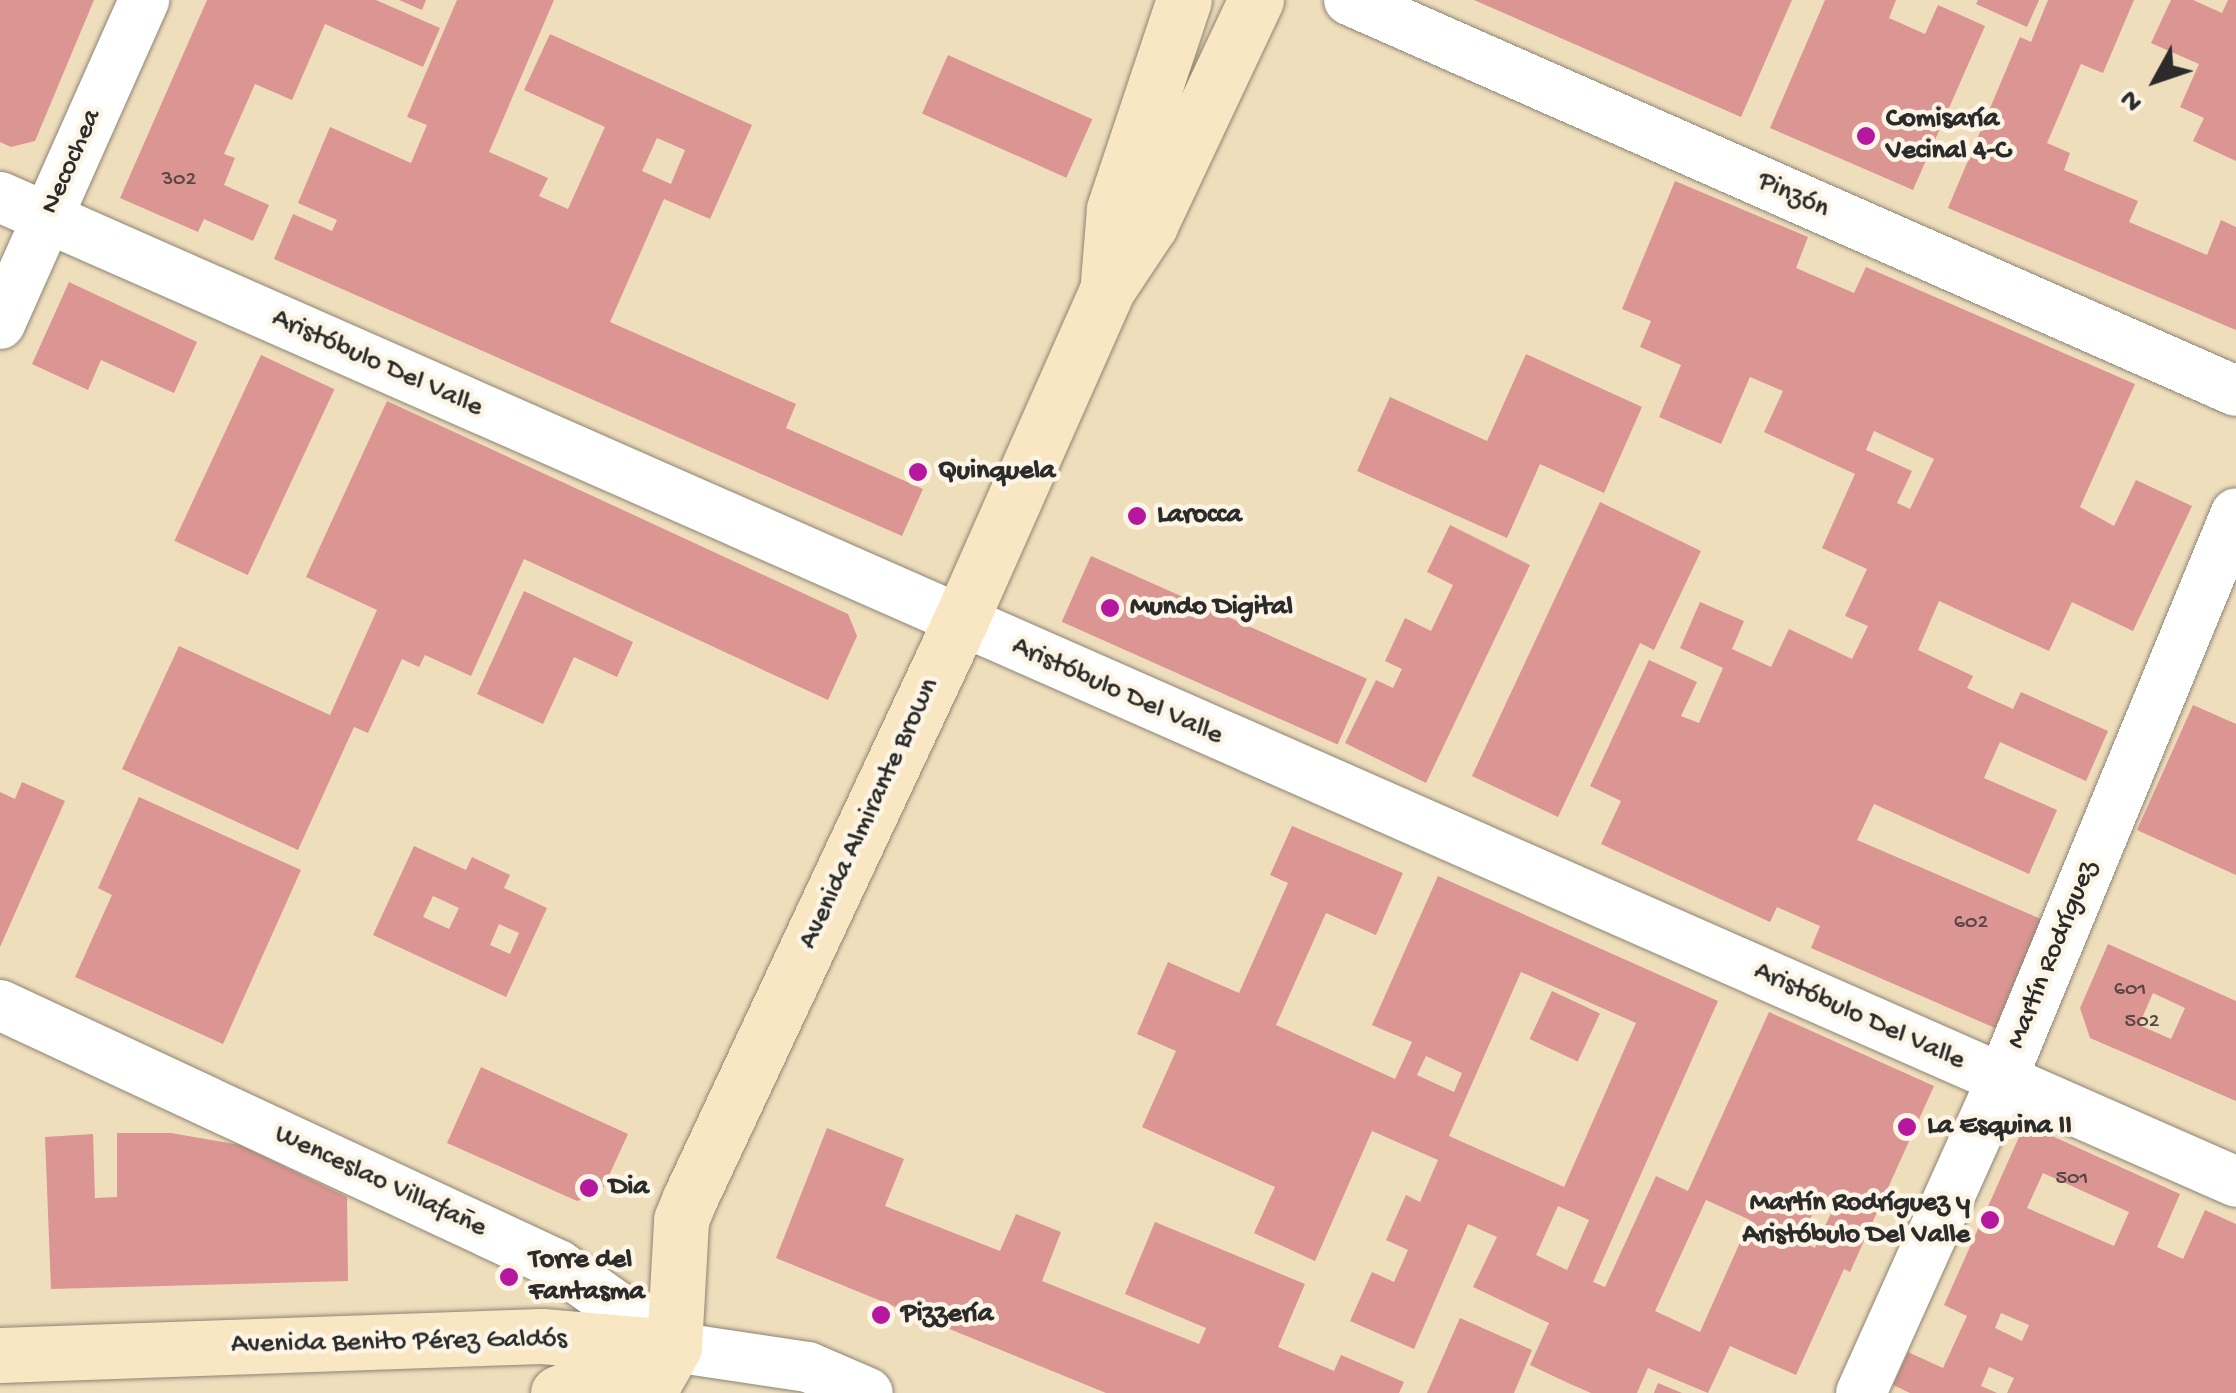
<!DOCTYPE html>
<meta charset="utf-8">
<style>
body{margin:0}
#map{position:relative;width:2236px;height:1393px;overflow:hidden;background:#efdebc;font-family:"Gochi Hand",sans-serif}
div>[style]{position:absolute}
.building>*{inset:0;background:#db9593;transform-origin:0 0}
.roads{filter:drop-shadow(0 0 2px #8d8474) drop-shadow(0 0 2px #8d8474)}
.street>*{height:50px;margin:-25px;padding:0 25px;transform-origin:25px;border-radius:25px;background:#fff}
.secondary>*{height:55px;margin:-27.5px;padding:0 27.5px;transform-origin:27.5px;border-radius:27.5px;background:#f9e7c3}
.dots>*{width:28px;height:28px;translate:-50% -50%;box-sizing:border-box;border:5px solid #fcf5e5;border-radius:50%}
span{translate:-50% -50%;white-space:nowrap;text-align:center;line-height:1.15;-webkit-text-stroke:9px #fcf5e5;paint-order:stroke}
.number-label{font-size:22px;color:#574645}
.number-label span{-webkit-text-stroke-width:0}
.poi-label{font-size:28px;color:#2b2b2b;font-weight:700}
.left{translate:0 -50%;text-align:left}
.right{translate:-100% -50%;text-align:right}
.street-label{font-size:28px;color:#2b2b2b}
.north{position:absolute;left:2106px;top:30px;width:100px;height:100px;-webkit-text-stroke:8px #fcf5e5;paint-order:stroke;rotate:230deg;font-size:28px;font-weight:700;line-height:40px;text-align:center;color:#2b2b2b}
.north::after{content:'';display:block;margin:auto;width:35px;height:45px;background:#2b2b2b;clip-path:polygon(50% 0,100% 100%,50% 72%,0 100%)}
</style>
<div id="map">
<div class="building">
<i style="clip-path:polygon(0 0,94px 0,35px 141px,11px 147px,0 142px)"></i>
<i style="clip-path:polygon(207px 0,376px 0,440px 28px,423px 67px,325px 24px,292px 100px,255px 84px,224px 154px,235px 158px,224px 185px,269px 205px,253px 241px,204px 219px,198px 232px,120px 198px)"></i>
<i style="clip-path:polygon(399px 0,426px 0,422px 10px)"></i>
<i style="clip-path:polygon(evenodd,457px 0,554px 0,489px 152px,548px 178px,539px 196px,568px 209px,605px 127px,524px 90px,550px 34px,752px 125px,710px 219px,664px 199px,610px 322px,796px 404px,786px 428px,923px 489px,902px 536px,274px 259px,293px 214px,332px 231px,337px 220px,298px 203px,330px 127px,411px 163px,427px 125px,407px 117px,457px 0,657px 138px,685px 150px,671px 184px,642px 171px,657px 138px)"></i>
<i style="clip-path:polygon(1474px 0,1792px 0,1741px 117px)"></i>
<i style="clip-path:polygon(1825px 0,1896px 0,1889px 18px,1925px 34px,1938px 5px,1985px 26px,1913px 190px,1770px 128px)"></i>
<i style="clip-path:polygon(1978px 0,2039px 0,2027px 27px,1976px 4px)"></i>
<i style="clip-path:polygon(2048px 0,2134px 0,2103px 73px,2081px 64px,2047px 143px,2070px 153px,2064px 170px,2138px 201px,2129px 222px,2207px 255px,2221px 220px,2236px 227px,2236px 330px,1948px 208px,2020px 37px,2031px 42px)"></i>
<i style="clip-path:polygon(2171px 0,2193px 0,2222px 13px,2228px 0,2236px 0,2236px 161px,2193px 141px,2204px 118px,2180px 107px,2199px 64px,2151px 43px)"></i>
<i style="left:948px;top:55px;width:158px;height:64px;rotate:24deg"></i>
<i style="clip-path:polygon(evenodd,1675px 181px,1808px 237px,1796px 268px,1854px 293px,1866px 267px,2135px 384px,2080px 507px,2114px 526px,2136px 480px,2192px 506px,2133px 631px,2072px 602px,2049px 651px,1939px 601px,1918px 650px,1973px 676px,1967px 688px,2013px 709px,2021px 692px,2108px 731px,2086px 781px,2000px 742px,1984px 778px,2057px 810px,2029px 874px,1874px 804px,1857px 840px,2041px 919px,1995px 1028px,1811px 948px,1820px 926px,1777px 907px,1770px 922px,1601px 844px,1621px 801px,1590px 786px,1649px 660px,1697px 682px,1681px 716px,1699px 723px,1723px 668px,1680px 648px,1700px 602px,1744px 621px,1732px 649px,1771px 667px,1789px 629px,1852px 659px,1868px 626px,1845px 616px,1867px 569px,1822px 548px,1855px 474px,1764px 432px,1783px 391px,1750px 377px,1721px 444px,1659px 417px,1681px 365px,1640px 347px,1651px 321px,1622px 309px,1675px 181px,1874px 431px,1934px 459px,1910px 509px,1897px 503px,1912px 471px,1866px 450px,1874px 431px)"></i>
<i style="clip-path:polygon(69px 282px,197px 342px,174px 393px,101px 360px,88px 390px,32px 364px)"></i>
<i style="clip-path:polygon(1526px 354px,1642px 407px,1604px 493px,1540px 464px,1507px 538px,1357px 471px,1390px 397px,1487px 441px)"></i>
<i style="left:261px;top:355px;width:81px;height:205px;rotate:25deg"></i>
<i style="clip-path:polygon(387px 401px,848px 614px,857px 636px,828px 700px,524px 559px,471px 676px,425px 655px,419px 667px,402px 659px,368px 733px,354px 727px,298px 850px,122px 769px,179px 646px,330px 715px,377px 610px,306px 577px)"></i>
<i style="clip-path:polygon(1600px 502px,1701px 551px,1654px 650px,1640px 643px,1558px 817px,1472px 776px)"></i>
<i style="clip-path:polygon(1450px 525px,1530px 565px,1426px 783px,1345px 743px,1376px 680px,1393px 688px,1402px 669px,1385px 661px,1405px 618px,1431px 631px,1453px 585px,1427px 572px)"></i>
<i style="left:1091px;top:556px;width:302px;height:72px;rotate:24deg"></i>
<i style="clip-path:polygon(524px 591px,633px 642px,617px 677px,574px 657px,543px 724px,477px 694px)"></i>
<i style="clip-path:polygon(2193px 705px,2236px 724px,2236px 875px,2137px 830px)"></i>
<i style="clip-path:polygon(22px 782px,65px 801px,0 947px,0 792px,15px 799px)"></i>
<i style="clip-path:polygon(139px 797px,301px 870px,223px 1044px,75px 977px,112px 895px,98px 888px)"></i>
<i style="clip-path:polygon(evenodd,1292px 826px,1403px 873px,1376px 935px,1326px 913px,1276px 1025px,1395px 1079px,1412px 1042px,1372px 1025px,1438px 876px,1718px 1001px,1593px 1282px,1605px 1287px,1656px 1176px,1688px 1191px,1769px 1012px,1934px 1086px,1850px 1272px,1844px 1269px,1796px 1375px,1730px 1346px,1708px 1393px,1648px 1368px,1637px 1393px,1591px 1393px,1568px 1383px,1530px 1365px,1549px 1323px,1473px 1287px,1497px 1237px,1468px 1224px,1414px 1349px,1350px 1321px,1372px 1272px,1394px 1282px,1408px 1250px,1386px 1240px,1406px 1195px,1420px 1202px,1438px 1160px,1372px 1131px,1315px 1261px,1254px 1233px,1275px 1187px,1142px 1127px,1176px 1051px,1137px 1034px,1168px 962px,1239px 993px,1288px 883px,1270px 875px,1292px 826px,1521px 972px,1636px 1023px,1564px 1187px,1449px 1136px,1521px 972px,1292px 826px,1426px 1056px,1462px 1073px,1454px 1092px,1417px 1075px,1426px 1056px,1292px 826px,1706px 1200px,1750px 1220px,1700px 1332px,1655px 1311px,1706px 1200px,1292px 826px,1817px 1204px,1832px 1211px,1815px 1248px,1800px 1241px,1817px 1204px,1292px 826px,1558px 1206px,1589px 1220px,1567px 1270px,1536px 1255px,1558px 1206px)"></i>
<i style="clip-path:polygon(evenodd,414px 846px,466px 870px,472px 857px,510px 875px,504px 888px,547px 908px,506px 997px,373px 935px,414px 846px,433px 896px,459px 908px,449px 929px,423px 917px,433px 896px,414px 846px,499px 924px,519px 933px,510px 954px,490px 945px,499px 924px)"></i>
<i style="clip-path:polygon(evenodd,2108px 944px,2236px 1001px,2236px 1101px,2090px 1038px,2080px 1008px,2108px 944px,2153px 993px,2185px 1008px,2171px 1039px,2139px 1025px,2153px 993px)"></i>
<i style="left:1552px;top:991px;width:53px;height:53px;rotate:25deg"></i>
<i style="clip-path:polygon(481px 1067px,628px 1134px,601px 1193px,577px 1201px,447px 1143px)"></i>
<i style="clip-path:polygon(827px 1128px,904px 1159px,885px 1206px,1000px 1251px,1016px 1214px,1061px 1232px,1042px 1281px,1199px 1344px,1206px 1328px,1125px 1294px,1155px 1222px,1305px 1284px,1278px 1347px,1334px 1371px,1341px 1355px,1404px 1382px,1399px 1393px,1106px 1393px,776px 1258px)"></i>
<i style="clip-path:polygon(evenodd,2041px 1131px,2180px 1194px,2157px 1247px,2183px 1259px,2205px 1210px,2236px 1224px,2236px 1393px,2007px 1393px,2014px 1378px,1989px 1367px,1981px 1386px,1997px 1393px,1910px 1393px,1893px 1385px,1908px 1352px,1943px 1368px,1967px 1316px,1944px 1305px,2019px 1137px,2041px 1131px,2043px 1173px,2129px 1212px,2114px 1246px,2027px 1208px,2043px 1173px,2041px 1131px,2001px 1313px,2029px 1325px,2022px 1341px,1995px 1328px,2001px 1313px)"></i>
<i style="clip-path:polygon(117px 1133px,171px 1133px,240px 1145px,347px 1197px,348px 1281px,51px 1289px,45px 1137px,93px 1134px,95px 1198px,117px 1197px)"></i>
<i style="clip-path:polygon(1460px 1318px,1532px 1350px,1514px 1393px,1427px 1393px)"></i>
<i style="clip-path:polygon(1658px 1383px,1682px 1393px,1654px 1393px)"></i>
</div>
<div class="roads">
<div class="street">
<i style="left:1349px;top:0;width:969px;rotate:23.79deg"></i>
<i style="left:0;top:197px;width:2443px;rotate:23.77deg"></i>
<i style="left:0;top:324px;width:355px;rotate:-66deg"></i>
<i style="left:0;top:1005px;width:616px;rotate:24.98deg"></i>
<i style="left:558px;top:1265px;width:142px;rotate:35.3deg"></i>
<i style="left:674px;top:1347px;width:135px;rotate:8.5deg"></i>
<i style="left:808px;top:1367px;width:65px;rotate:23.4deg"></i>
<i style="left:1861px;top:1393px;width:344px;rotate:-65.8deg"></i>
<i style="left:2002px;top:1079px;width:612px;rotate:-67.54deg"></i>
</div>
<div class="secondary">
<i style="left:1108px;top:282px;width:73px;rotate:-85.3deg"></i>
<i style="left:1114px;top:209px;width:220px;rotate:-71.5deg"></i>
<i style="left:0;top:1355px;width:542px;rotate:-2.01deg"></i>
<i style="left:542px;top:1336px;width:132px;rotate:4.8deg"></i>
<i style="left:558px;top:1393px;width:112px;rotate:-21.5deg"></i>
<i style="left:648px;top:1393px;width:53px;rotate:-60.5deg"></i>
<i style="left:674px;top:1347px;width:127px;rotate:-86.8deg"></i>
<i style="left:681px;top:1220px;width:24px;rotate:-68deg"></i>
<i style="left:690px;top:1198px;width:636px;rotate:-64.89deg"></i>
<i style="left:960px;top:622px;width:363px;rotate:-66.1deg"></i>
<i style="left:1107px;top:290px;width:78px;rotate:-56.5deg"></i>
<i style="left:1150px;top:225px;width:249px;rotate:-64.8deg"></i>
</div>
</div>
<div class="dots">
<i style="left:1866px;top:136px;background:#b5179e"></i>
<i style="left:918px;top:472px;background:#b5179e"></i>
<i style="left:1137px;top:516px;background:#b5179e"></i>
<i style="left:1110px;top:608px;background:#b5179e"></i>
<i style="left:1907px;top:1127px;background:#b5179e"></i>
<i style="left:589px;top:1188px;background:#b5179e"></i>
<i style="left:1990px;top:1220px;background:#b5179e"></i>
<i style="left:509px;top:1277px;background:#b5179e"></i>
<i style="left:881px;top:1315px;background:#b5179e"></i>
</div>
<div class="number-label">
<span style="left:179px;top:181px">302</span>
<span style="left:1971px;top:924px">602</span>
<span style="left:2130px;top:991px">601</span>
<span style="left:2142px;top:1023px">502</span>
<span style="left:2072px;top:1180px">501</span>
</div>
<div class="poi-label">
<span class="left" style="left:1886px;top:136px">Comisaría<br>Vecinal 4-C</span>
<span class="left" style="left:938px;top:472px">Quinquela</span>
<span class="left" style="left:1157px;top:516px">Larocca</span>
<span class="left" style="left:1130px;top:608px">Mundo Digital</span>
<span class="left" style="left:1927px;top:1127px">La Esquina II</span>
<span class="left" style="left:609px;top:1188px">Dia</span>
<span class="right" style="left:1970px;top:1220px">Martín Rodríguez y<br>Aristóbulo Del Valle</span>
<span class="left" style="left:529px;top:1277px">Torre del<br>Fantasma</span>
<span class="left" style="left:901px;top:1315px">Pizzería</span>
</div>
<div class="street-label">
<span style="left:72px;top:162px;rotate:-66deg">Necochea</span>
<span style="left:1793px;top:196px;rotate:24deg">Pinzón</span>
<span style="left:377px;top:364px;rotate:24deg">Aristóbulo Del Valle</span>
<span style="left:1117px;top:692px;rotate:24deg">Aristóbulo Del Valle</span>
<span style="left:870px;top:814px;rotate:-65deg">Avenida Almirante Brown</span>
<span style="left:2053px;top:955px;rotate:-68deg">Martín Rodríguez</span>
<span style="left:1859px;top:1017px;rotate:24deg">Aristóbulo Del Valle</span>
<span style="left:380px;top:1182px;rotate:25deg">Wenceslao Villafañe</span>
<span style="left:399px;top:1343px;rotate:-1deg">Avenida Benito Pérez Galdós</span>
</div>
<div class="north">N</div>
</div>
